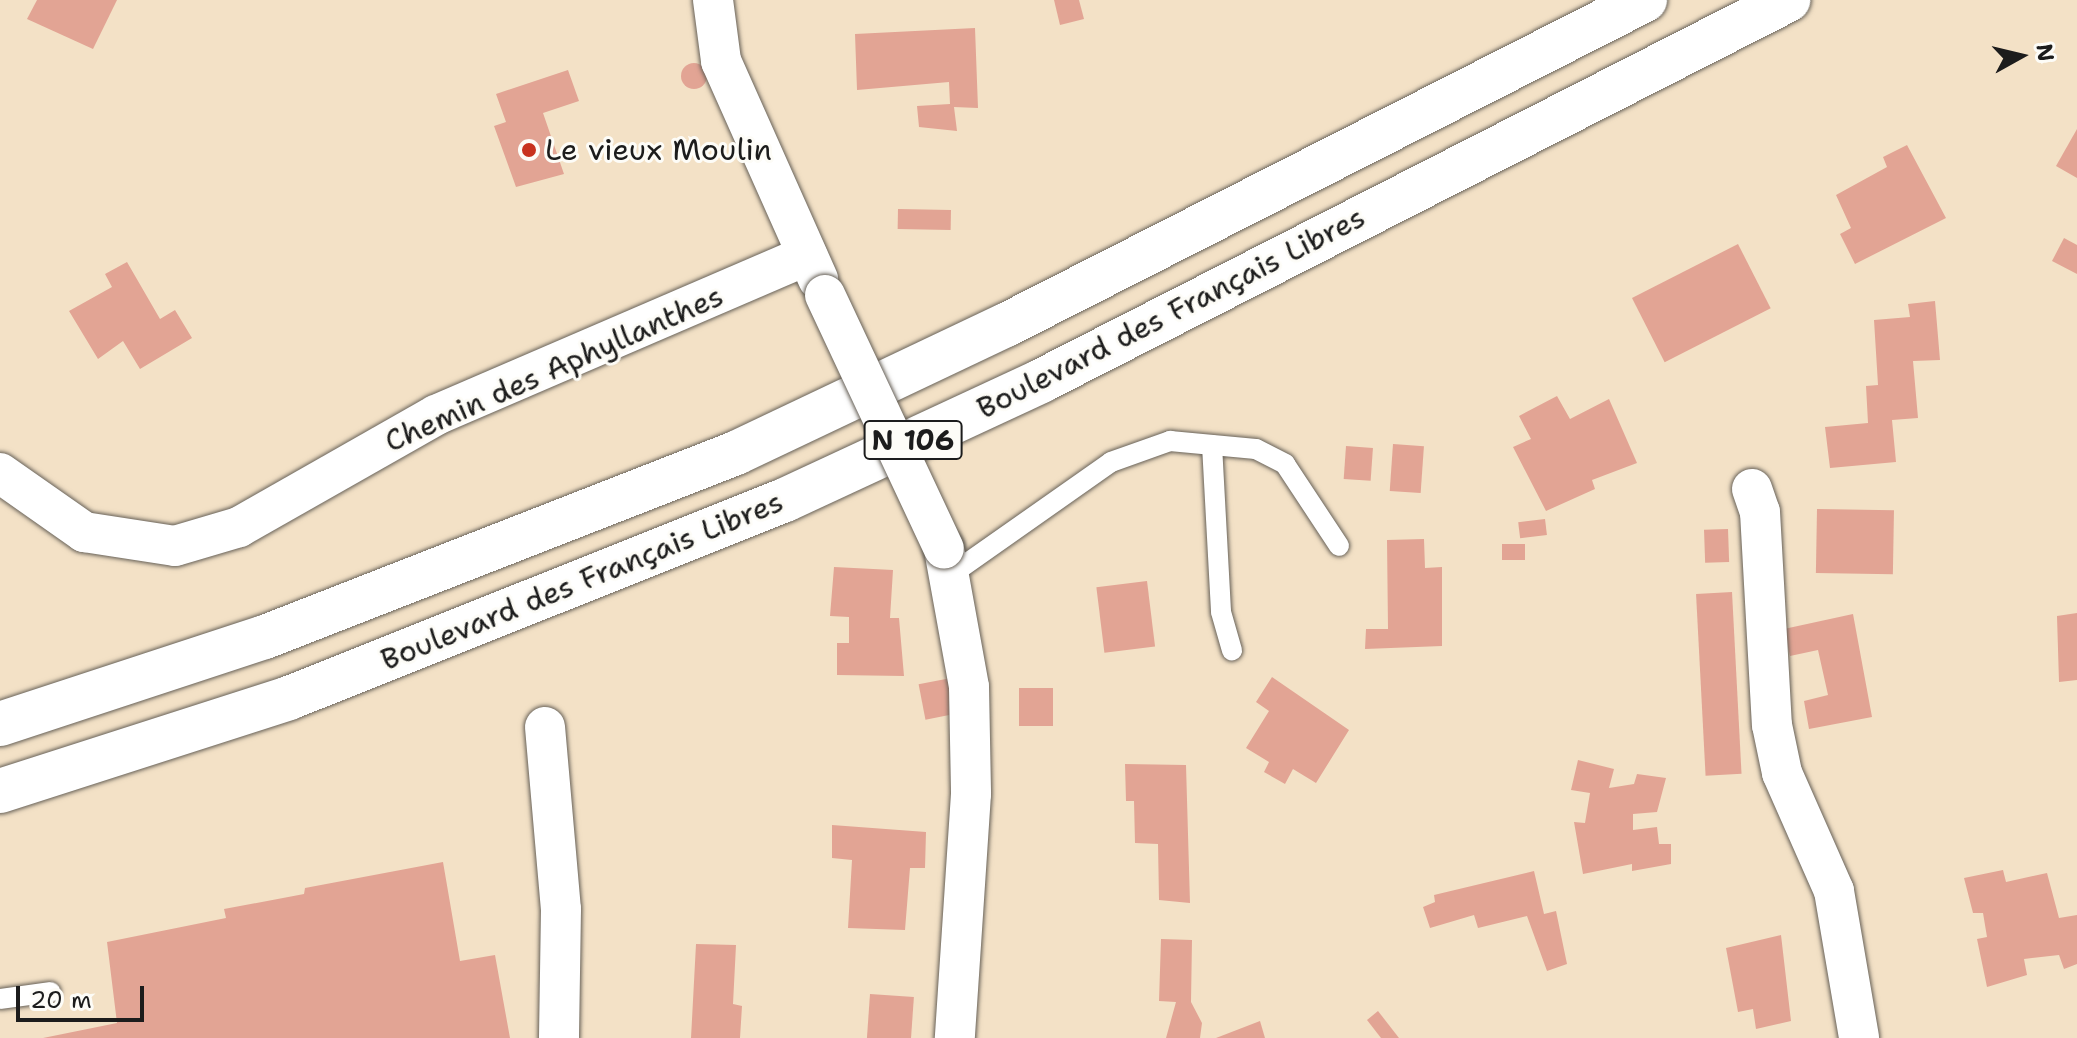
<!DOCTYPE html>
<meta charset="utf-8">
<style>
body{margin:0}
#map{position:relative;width:2077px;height:1038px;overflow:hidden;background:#f3e1c6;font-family:"Shantell Sans",sans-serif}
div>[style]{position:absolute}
.building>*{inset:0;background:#e2a494;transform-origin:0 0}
.round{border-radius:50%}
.roads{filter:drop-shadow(0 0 2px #676158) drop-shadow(0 0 2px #676158)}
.lane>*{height:20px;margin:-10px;padding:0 10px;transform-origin:10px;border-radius:10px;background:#fff}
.street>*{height:40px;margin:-20px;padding:0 20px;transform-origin:20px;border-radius:20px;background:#fff}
.primary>*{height:44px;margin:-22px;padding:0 22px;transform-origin:22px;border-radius:22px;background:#fff}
.bridges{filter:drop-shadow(0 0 2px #676158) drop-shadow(0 0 2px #676158)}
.street-bridge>*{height:40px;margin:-20px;padding:0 20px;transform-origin:20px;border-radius:20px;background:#fff}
.dots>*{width:22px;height:22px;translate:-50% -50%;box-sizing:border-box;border:4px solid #fdfcf7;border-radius:50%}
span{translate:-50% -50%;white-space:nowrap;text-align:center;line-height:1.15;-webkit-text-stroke:6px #fdfcf7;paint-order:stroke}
.shield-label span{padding:2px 6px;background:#fdfcf7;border:2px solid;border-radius:6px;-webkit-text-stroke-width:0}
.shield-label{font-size:28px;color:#1c1c1c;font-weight:700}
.poi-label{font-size:30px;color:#1c1c1c}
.left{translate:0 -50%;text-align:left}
.street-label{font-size:30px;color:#1c1c1c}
.north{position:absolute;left:1981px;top:16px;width:80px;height:80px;-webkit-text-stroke:6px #fdfcf7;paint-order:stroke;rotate:82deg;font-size:22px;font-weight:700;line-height:32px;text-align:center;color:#1c1c1c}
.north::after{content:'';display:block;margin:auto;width:28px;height:36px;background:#1c1c1c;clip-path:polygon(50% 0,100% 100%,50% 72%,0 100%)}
.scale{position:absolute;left:16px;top:986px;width:128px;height:36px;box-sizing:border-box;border:4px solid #1c1c1c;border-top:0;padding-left:10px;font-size:24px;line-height:28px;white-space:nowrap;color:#1c1c1c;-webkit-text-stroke:6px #fdfcf7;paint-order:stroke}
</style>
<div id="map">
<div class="building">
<i style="clip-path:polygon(37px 0,117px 0,93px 49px,27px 19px)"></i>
<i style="clip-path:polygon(1054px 0,1079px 0,1084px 19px,1060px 25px)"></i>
<i style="clip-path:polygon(975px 28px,978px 108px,954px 107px,957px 131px,919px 127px,917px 106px,950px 104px,949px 82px,857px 90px,855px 34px)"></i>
<i class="round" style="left:681px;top:63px;width:26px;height:26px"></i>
<i style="clip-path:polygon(568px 70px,579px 101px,543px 113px,564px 174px,516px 187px,494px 126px,506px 122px,496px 94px)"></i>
<i style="clip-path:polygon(2077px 129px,2077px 178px,2056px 166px)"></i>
<i style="clip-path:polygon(1907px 145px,1946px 218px,1855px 264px,1840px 234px,1851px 228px,1836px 195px,1887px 167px,1883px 157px)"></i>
<i style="left:898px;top:209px;width:53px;height:20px;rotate:1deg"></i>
<i style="clip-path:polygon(2064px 238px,2077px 245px,2077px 274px,2052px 261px)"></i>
<i style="left:1738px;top:244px;width:72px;height:119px;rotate:63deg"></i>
<i style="clip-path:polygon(127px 262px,160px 319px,175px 310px,192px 338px,140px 369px,123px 341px,98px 359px,69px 311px,112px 287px,105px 274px)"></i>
<i style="clip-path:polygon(1935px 301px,1940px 360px,1913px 361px,1918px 418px,1892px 420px,1896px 462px,1830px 468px,1825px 427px,1868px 423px,1866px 386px,1878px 385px,1874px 320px,1910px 317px,1908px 304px)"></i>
<i style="clip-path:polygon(1557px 396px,1570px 419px,1609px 399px,1637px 463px,1592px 480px,1595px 489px,1546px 511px,1513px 447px,1531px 439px,1519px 416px)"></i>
<i style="left:1393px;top:444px;width:31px;height:47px;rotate:4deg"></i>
<i style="left:1346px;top:446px;width:27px;height:33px;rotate:4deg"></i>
<i style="left:1817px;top:509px;width:77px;height:64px;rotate:1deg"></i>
<i style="left:1545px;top:519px;width:16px;height:27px;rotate:83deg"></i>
<i style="left:1728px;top:529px;width:33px;height:24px;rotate:88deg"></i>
<i style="clip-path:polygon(1424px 539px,1425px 568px,1442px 567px,1442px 646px,1365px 649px,1366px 629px,1388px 629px,1387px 540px)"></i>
<i style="left:1502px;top:544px;width:23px;height:16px"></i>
<i style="clip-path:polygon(834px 567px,893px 570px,890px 618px,899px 618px,904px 676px,837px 675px,837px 643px,849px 643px,849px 617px,830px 616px)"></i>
<i style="left:1147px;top:581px;width:66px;height:51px;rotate:83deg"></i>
<i style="left:1732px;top:592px;width:182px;height:36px;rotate:87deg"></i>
<i style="clip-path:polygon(2077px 613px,2077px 680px,2059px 682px,2057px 616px)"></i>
<i style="clip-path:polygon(1853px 614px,1872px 717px,1809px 729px,1804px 701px,1828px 695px,1818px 650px,1790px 656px,1784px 629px)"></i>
<i style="clip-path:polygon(1272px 677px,1349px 730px,1316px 783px,1293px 769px,1285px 784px,1264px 772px,1269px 762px,1246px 748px,1269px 711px,1256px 702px)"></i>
<i style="left:951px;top:678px;width:36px;height:33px;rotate:79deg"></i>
<i style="left:1053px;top:688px;width:38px;height:34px;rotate:90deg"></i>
<i style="clip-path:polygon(1578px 760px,1614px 769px,1609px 788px,1634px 784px,1637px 774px,1666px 778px,1657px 812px,1633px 814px,1633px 830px,1657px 827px,1659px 844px,1671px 844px,1671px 864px,1632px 871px,1632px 864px,1583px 874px,1574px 822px,1585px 823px,1590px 793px,1571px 790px)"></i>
<i style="clip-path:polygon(1125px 764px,1186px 765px,1190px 903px,1159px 900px,1158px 844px,1135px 843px,1134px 801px,1126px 801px)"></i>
<i style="clip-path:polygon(832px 825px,926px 832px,925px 868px,910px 868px,905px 930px,848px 928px,852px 860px,832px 858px)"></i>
<i style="clip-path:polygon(443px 862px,460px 961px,495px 955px,510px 1038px,43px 1038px,117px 1023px,107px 942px,226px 918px,224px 909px,304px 894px,305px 888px)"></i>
<i style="clip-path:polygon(2003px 870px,2006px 882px,2047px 873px,2059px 918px,2077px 915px,2077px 964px,2064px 969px,2059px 955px,2024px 959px,2027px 975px,1987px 987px,1977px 939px,1987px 937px,1983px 913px,1973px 913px,1964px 878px)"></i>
<i style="clip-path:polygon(1534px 871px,1544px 914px,1556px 911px,1567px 964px,1547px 971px,1527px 916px,1478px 928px,1474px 915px,1430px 928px,1423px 907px,1435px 902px,1434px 895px)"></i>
<i style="clip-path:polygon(1781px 935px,1791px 1021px,1756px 1029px,1753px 1009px,1738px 1012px,1726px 948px)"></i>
<i style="clip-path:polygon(1161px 939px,1192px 940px,1191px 1002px,1202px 1023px,1200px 1038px,1166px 1038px,1176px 1002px,1159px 1001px)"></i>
<i style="clip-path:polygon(696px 944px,736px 945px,733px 1004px,742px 1006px,740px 1038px,691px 1038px)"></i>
<i style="left:870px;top:994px;width:44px;height:44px;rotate:4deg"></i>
<i style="clip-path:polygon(1378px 1011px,1399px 1038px,1381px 1038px,1367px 1020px)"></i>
<i style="clip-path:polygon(1260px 1021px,1265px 1038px,1216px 1038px)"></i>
</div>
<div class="roads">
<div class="lane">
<i style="left:1212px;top:445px;width:167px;rotate:86.9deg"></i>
<i style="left:1221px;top:612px;width:40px;rotate:74deg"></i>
<i style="left:949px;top:576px;width:198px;rotate:-35.1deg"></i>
<i style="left:1111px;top:462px;width:63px;rotate:-19.6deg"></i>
<i style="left:1170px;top:441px;width:86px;rotate:5.3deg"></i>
<i style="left:1256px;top:449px;width:33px;rotate:27deg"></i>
<i style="left:1285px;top:464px;width:98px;rotate:56.6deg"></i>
<i style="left:0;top:999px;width:51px;rotate:-7.8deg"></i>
</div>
<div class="street">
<i style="left:713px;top:0;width:62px;rotate:82.5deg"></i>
<i style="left:721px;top:61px;width:239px;rotate:66deg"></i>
<i style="left:0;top:473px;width:103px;rotate:35.1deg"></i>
<i style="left:84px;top:532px;width:92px;rotate:8.7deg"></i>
<i style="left:175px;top:546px;width:67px;rotate:-16.5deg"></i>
<i style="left:239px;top:527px;width:227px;rotate:-29.6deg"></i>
<i style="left:436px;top:415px;width:404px;rotate:-23.3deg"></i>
<i style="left:1752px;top:489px;width:24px;rotate:71deg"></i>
<i style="left:1760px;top:512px;width:213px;rotate:86.8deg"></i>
<i style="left:1772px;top:725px;width:49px;rotate:78.2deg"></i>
<i style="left:1782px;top:773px;width:129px;rotate:66.2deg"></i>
<i style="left:1834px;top:891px;width:149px;rotate:80.3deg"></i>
<i style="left:944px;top:549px;width:140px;rotate:79.7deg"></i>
<i style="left:969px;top:687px;width:107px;rotate:88.9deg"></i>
<i style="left:971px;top:794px;width:245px;rotate:93.8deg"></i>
<i style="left:545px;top:727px;width:183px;rotate:85deg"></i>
<i style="left:561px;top:909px;width:129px;rotate:90.9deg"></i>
</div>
<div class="primary">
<i style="left:0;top:724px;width:279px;rotate:-18.2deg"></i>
<i style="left:265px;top:637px;width:506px;rotate:-21.34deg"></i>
<i style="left:736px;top:453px;width:299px;rotate:-25.4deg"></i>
<i style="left:1006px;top:325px;width:717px;rotate:-26.96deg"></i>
<i style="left:0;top:791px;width:304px;rotate:-17.8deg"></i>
<i style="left:289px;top:698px;width:534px;rotate:-21.76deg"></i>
<i style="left:785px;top:500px;width:282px;rotate:-24.9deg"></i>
<i style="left:1041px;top:381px;width:839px;rotate:-27.02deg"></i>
</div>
</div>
<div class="bridges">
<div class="street-bridge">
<i style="left:825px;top:295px;width:280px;rotate:64.9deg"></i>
</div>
</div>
<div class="dots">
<i style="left:529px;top:150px;background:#c8321e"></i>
</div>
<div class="shield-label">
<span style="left:913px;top:440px">N 106</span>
</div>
<div class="poi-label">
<span class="left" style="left:545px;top:150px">Le vieux Moulin</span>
</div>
<div class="street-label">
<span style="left:1171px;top:313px;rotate:-27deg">Boulevard des Français Libres</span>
<span style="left:554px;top:369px;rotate:-24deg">Chemin des Aphyllanthes</span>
<span style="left:582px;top:581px;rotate:-22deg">Boulevard des Français Libres</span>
</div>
<div class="north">N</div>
<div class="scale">20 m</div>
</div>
